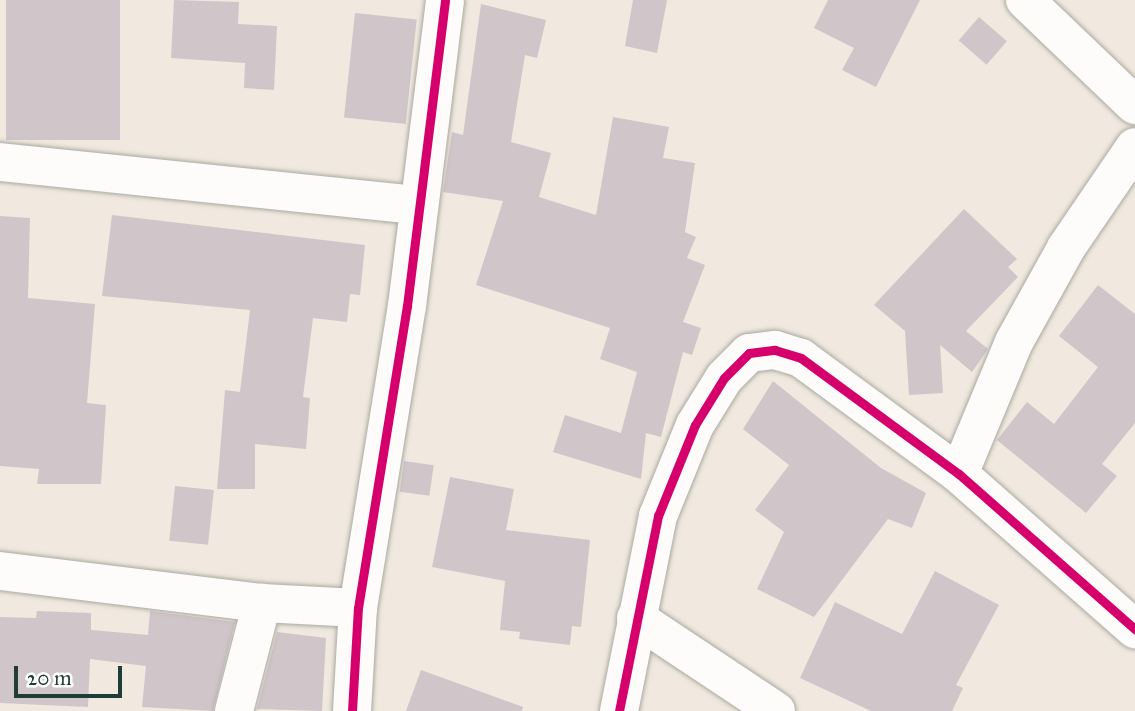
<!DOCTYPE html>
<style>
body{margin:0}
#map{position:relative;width:1135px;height:711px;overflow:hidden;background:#f1e9df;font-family:"IM FELL Great Primer",serif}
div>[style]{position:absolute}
.building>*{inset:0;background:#d0c5c9;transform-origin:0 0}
.roads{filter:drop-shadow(0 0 2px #aaa9a2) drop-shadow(0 0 2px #aaa9a2)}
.minor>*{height:38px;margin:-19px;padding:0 19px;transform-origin:19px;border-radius:19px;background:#fdfcfa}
.cycleway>*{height:9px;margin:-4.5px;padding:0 4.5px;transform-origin:4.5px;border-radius:4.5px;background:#d6006c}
span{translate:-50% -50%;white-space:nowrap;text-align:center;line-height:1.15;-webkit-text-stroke:5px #fff;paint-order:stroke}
.scale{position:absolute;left:14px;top:666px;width:108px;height:32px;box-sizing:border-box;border:4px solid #1f3d34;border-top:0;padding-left:9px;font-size:21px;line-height:24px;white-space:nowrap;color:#1f3d34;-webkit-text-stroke:5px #fff;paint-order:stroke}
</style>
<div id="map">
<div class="building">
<i style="left:6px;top:0;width:114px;height:140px"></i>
<i style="clip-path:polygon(174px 0,239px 2px,238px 24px,277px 26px,274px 90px,244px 88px,245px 63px,171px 58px)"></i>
<i style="clip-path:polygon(633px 0,667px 0,657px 53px,625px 46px)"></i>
<i style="clip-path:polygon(828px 0,920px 0,876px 87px,842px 70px,854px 48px,814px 28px)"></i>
<i style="clip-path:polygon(481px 4px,546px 20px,537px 58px,525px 55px,511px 142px,551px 153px,539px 197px,596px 215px,613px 117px,669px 127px,663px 158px,695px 163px,685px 232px,696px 237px,687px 258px,705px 265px,683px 322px,701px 328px,692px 355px,683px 352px,661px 437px,646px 433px,641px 479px,553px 452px,565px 415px,621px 433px,637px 372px,600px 359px,610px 328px,476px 285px,503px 201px,443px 192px,452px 132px,463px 135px)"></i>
<i style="left:355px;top:13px;width:62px;height:105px;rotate:6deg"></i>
<i style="left:979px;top:17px;width:37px;height:31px;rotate:41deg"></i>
<i style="clip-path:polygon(964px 209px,1017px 259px,1008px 267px,1018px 277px,966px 331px,988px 349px,972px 372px,940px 345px,943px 393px,909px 395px,905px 331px,874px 305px)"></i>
<i style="clip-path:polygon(112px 215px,365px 245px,360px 295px,350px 294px,347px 322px,313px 318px,303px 397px,310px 398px,306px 449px,255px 444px,255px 489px,217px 489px,225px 390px,240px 392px,250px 310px,102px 296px)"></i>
<i style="clip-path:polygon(0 216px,30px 218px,28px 298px,95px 304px,87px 403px,106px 405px,101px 484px,37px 484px,39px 469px,0 466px)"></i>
<i style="clip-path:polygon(1098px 285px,1135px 314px,1135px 423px,1102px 464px,1117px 476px,1086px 513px,997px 440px,1027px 402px,1054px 424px,1098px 367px,1059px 336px)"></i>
<i style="clip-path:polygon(773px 381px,881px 468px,926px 493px,912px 528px,888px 519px,814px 617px,757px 589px,784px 532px,755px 510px,789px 465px,743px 429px)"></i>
<i style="left:404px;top:461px;width:30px;height:31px;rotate:8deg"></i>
<i style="clip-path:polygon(450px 477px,514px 489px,506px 530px,590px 540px,581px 627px,572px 626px,570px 645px,519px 639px,520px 632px,500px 630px,505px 581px,432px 567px)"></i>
<i style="left:175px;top:486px;width:39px;height:55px;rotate:6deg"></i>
<i style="clip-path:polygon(935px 571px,999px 605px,956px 685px,963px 688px,952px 711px,871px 711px,800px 678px,835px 602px,902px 634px)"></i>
<i style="clip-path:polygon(37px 611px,91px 613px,91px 630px,148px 635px,150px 611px,235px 622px,213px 711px,142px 707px,146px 666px,90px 659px,88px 707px,0 703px,0 617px,36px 618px)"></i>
<i style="clip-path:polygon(277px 632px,326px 638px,322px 711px,257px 709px)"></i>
<i style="clip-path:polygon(421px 670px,523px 707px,522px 711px,406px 711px)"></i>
</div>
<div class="roads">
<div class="minor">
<i style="left:1025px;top:0;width:152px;rotate:43.7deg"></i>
<i style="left:0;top:162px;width:421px;rotate:5.9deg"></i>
<i style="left:959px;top:474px;width:143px;rotate:-67.4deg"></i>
<i style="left:1014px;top:342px;width:107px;rotate:-61deg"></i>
<i style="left:1066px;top:248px;width:122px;rotate:-55.7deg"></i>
<i style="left:0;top:571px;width:264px;rotate:7deg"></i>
<i style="left:262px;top:603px;width:96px;rotate:3deg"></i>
<i style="left:636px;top:618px;width:168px;rotate:33.6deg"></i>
<i style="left:234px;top:711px;width:112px;rotate:-75.5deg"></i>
<i style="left:352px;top:711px;width:103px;rotate:-86.7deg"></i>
<i style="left:358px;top:608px;width:306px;rotate:-80.8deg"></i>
<i style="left:407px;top:306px;width:308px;rotate:-82.9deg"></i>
<i style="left:619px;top:711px;width:199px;rotate:-78.7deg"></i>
<i style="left:658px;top:516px;width:98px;rotate:-67.9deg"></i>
<i style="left:695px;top:425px;width:55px;rotate:-58.3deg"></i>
<i style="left:724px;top:378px;width:35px;rotate:-45deg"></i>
<i style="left:749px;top:353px;width:26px;rotate:-7deg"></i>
<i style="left:775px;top:350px;width:27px;rotate:17deg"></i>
<i style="left:801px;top:358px;width:196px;rotate:36.3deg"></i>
<i style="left:959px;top:474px;width:235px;rotate:41.4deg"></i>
</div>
</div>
<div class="cycleway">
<i style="left:352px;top:711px;width:103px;rotate:-86.7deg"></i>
<i style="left:358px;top:608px;width:306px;rotate:-80.8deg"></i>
<i style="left:407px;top:306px;width:308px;rotate:-82.9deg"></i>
<i style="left:619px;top:711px;width:199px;rotate:-78.7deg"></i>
<i style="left:658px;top:516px;width:98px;rotate:-67.9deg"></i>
<i style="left:695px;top:425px;width:55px;rotate:-58.3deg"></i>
<i style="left:724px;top:378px;width:35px;rotate:-45deg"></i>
<i style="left:749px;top:353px;width:26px;rotate:-7deg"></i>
<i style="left:775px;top:350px;width:27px;rotate:17deg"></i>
<i style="left:801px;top:358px;width:196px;rotate:36.3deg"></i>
<i style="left:959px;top:474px;width:235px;rotate:41.4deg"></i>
</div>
<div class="scale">20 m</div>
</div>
